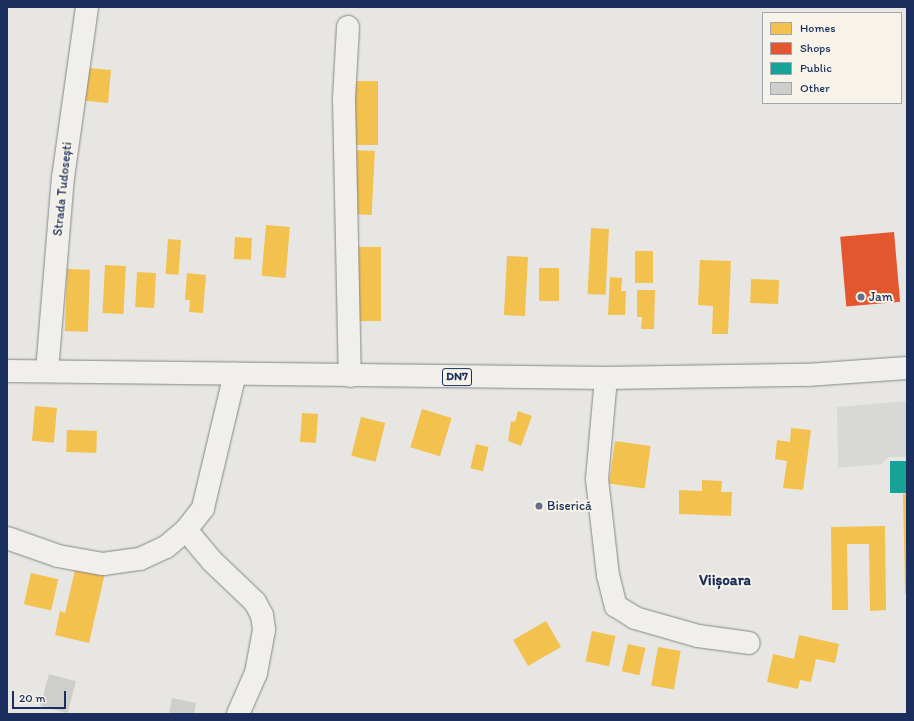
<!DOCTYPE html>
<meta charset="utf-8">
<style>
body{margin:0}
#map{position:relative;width:914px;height:721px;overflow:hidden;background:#e8e6e2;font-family:Itim,sans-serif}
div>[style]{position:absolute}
.built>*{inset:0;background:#d8d8d6}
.homes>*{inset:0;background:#f2c14e;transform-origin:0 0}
.shops>*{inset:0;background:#e4572e;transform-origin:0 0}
.public>*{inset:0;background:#17a398;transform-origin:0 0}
.building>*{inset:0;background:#cececd;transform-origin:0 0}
.roads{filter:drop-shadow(0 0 1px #83868d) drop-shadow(0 0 1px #83868d)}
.minor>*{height:22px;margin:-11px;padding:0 11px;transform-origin:11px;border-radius:11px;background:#f0efeb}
.major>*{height:22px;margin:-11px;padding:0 11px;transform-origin:11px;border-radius:11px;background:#f0efeb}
.dots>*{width:11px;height:11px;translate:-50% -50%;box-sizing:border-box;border:2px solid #f7f3e8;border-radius:50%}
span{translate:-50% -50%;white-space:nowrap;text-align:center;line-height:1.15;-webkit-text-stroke:4px #f7f3e8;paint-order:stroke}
.shield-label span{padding:1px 3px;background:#f7f3e8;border:1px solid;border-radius:3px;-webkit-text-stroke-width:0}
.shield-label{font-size:12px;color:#1b2f5e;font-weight:700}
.street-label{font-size:13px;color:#1b2f5e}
.poi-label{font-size:13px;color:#1b2f5e}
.left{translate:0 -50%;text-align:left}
.quarter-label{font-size:15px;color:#1b2f5e;font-weight:700}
.frame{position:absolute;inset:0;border:8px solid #1b2f5e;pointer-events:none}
.legend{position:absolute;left:762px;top:12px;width:140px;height:92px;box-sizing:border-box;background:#f7f3e8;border:1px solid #9fa5b1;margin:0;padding:5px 7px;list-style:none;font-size:12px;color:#1b2f5e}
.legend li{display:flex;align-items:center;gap:8px;height:20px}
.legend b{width:20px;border:1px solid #9fa5b1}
.scale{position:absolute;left:12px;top:691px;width:54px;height:18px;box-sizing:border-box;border:2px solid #1b2f5e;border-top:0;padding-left:5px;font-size:12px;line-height:14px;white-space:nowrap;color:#1b2f5e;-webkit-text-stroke:3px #f7f3e8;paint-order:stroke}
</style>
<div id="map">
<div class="built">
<i style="clip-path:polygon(907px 401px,907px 457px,889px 457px,881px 464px,838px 468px,837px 407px)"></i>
</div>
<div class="homes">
<i style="left:88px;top:68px;width:23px;height:33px;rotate:5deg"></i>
<i style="left:355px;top:81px;width:23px;height:64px"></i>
<i style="left:354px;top:150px;width:21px;height:64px;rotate:3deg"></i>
<i style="left:266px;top:225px;width:24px;height:51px;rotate:5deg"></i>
<i style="left:591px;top:228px;width:18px;height:66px;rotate:3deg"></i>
<i style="left:235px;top:237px;width:17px;height:22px;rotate:3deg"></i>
<i style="left:168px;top:239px;width:13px;height:35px;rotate:4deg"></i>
<i style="left:354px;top:247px;width:27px;height:74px"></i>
<i style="left:635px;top:251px;width:18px;height:32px"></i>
<i style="left:507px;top:256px;width:21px;height:59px;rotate:3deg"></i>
<i style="clip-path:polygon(700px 260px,731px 261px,728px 334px,712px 334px,713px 306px,698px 305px)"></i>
<i style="left:105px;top:265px;width:21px;height:48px;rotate:3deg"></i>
<i style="left:539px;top:268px;width:20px;height:33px"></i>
<i style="left:67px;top:269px;width:23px;height:62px;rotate:2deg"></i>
<i style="left:137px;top:272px;width:19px;height:35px;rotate:3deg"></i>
<i style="clip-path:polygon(187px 273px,206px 275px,203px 313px,189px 312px,190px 300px,185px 300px)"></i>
<i style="clip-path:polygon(610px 277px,622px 278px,621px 291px,626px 291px,625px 315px,608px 315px)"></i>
<i style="left:751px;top:279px;width:28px;height:24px;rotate:2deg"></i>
<i style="clip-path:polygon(637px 290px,655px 290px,654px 329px,641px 329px,642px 317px,637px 317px)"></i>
<i style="left:35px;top:406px;width:22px;height:35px;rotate:5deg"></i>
<i style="left:422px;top:409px;width:31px;height:40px;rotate:17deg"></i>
<i style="clip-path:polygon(518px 411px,532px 416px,521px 446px,508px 441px,511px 421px,515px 422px)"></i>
<i style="left:302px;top:413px;width:16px;height:29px;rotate:4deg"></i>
<i style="left:361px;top:417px;width:25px;height:40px;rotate:14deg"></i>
<i style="clip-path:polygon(791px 428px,811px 430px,803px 490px,783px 488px,787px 461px,775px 459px,777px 440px,790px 442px)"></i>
<i style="left:67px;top:430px;width:30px;height:22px;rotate:2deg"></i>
<i style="left:615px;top:441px;width:36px;height:43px;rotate:8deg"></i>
<i style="left:476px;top:444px;width:13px;height:25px;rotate:13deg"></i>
<i style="clip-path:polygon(702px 480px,722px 481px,721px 492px,732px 492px,731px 516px,679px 514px,679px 490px,702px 491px)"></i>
<i style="clip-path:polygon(907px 493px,907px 594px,905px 594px,903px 494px)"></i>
<i style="clip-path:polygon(885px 526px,886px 610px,870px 611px,869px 544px,847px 544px,848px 610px,832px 610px,831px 527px)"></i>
<i style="clip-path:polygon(76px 566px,105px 573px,89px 643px,55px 635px,60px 611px,65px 613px)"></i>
<i style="left:31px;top:573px;width:28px;height:32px;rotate:13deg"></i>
<i style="left:546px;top:621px;width:30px;height:38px;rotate:60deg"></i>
<i style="left:592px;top:631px;width:24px;height:31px;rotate:12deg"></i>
<i style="clip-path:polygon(799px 635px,839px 644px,835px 663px,816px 659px,811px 682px,800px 680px,798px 689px,767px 682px,773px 654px,794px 659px)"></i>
<i style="left:628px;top:644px;width:18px;height:28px;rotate:13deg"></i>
<i style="left:658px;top:647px;width:23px;height:39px;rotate:10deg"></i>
</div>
<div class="shops">
<i style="left:894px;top:232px;width:70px;height:54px;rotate:85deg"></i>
</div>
<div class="public">
<i style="left:907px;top:461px;width:32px;height:17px;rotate:90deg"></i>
</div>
<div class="building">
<i style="left:49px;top:674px;width:28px;height:33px;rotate:15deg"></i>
<i style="clip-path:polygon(172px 698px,196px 703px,194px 714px,169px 714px)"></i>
</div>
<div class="roads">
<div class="minor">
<i style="left:348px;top:27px;width:72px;rotate:93.2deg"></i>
<i style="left:344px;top:99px;width:277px;rotate:88.8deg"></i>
<i style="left:47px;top:371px;width:194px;rotate:-85.3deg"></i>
<i style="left:63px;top:178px;width:173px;rotate:-82deg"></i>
<i style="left:606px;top:378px;width:101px;rotate:95.1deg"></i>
<i style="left:597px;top:479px;width:97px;rotate:83.5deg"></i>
<i style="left:608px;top:575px;width:32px;rotate:76deg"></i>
<i style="left:616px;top:606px;width:22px;rotate:32deg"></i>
<i style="left:635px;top:618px;width:66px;rotate:15.9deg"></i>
<i style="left:698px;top:636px;width:51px;rotate:7.8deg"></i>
<i style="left:186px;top:530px;width:40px;rotate:50deg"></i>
<i style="left:212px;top:561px;width:59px;rotate:43.6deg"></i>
<i style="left:255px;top:602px;width:15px;rotate:62deg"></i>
<i style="left:262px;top:615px;width:15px;rotate:82deg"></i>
<i style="left:264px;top:630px;width:44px;rotate:100.5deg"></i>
<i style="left:256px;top:673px;width:45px;rotate:113.7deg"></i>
<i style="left:7px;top:538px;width:54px;rotate:19.4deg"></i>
<i style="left:58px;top:556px;width:46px;rotate:10.1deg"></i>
<i style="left:103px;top:564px;width:37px;rotate:-8deg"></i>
<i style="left:140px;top:559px;width:29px;rotate:-25deg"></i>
<i style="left:166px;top:547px;width:26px;rotate:-40deg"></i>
<i style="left:186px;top:530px;width:28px;rotate:-52deg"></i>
<i style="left:203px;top:508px;width:138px;rotate:-76.6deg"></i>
</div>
<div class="major">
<i style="left:7px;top:371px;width:599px;rotate:0.67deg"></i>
<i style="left:606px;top:378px;width:201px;rotate:-0.9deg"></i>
<i style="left:807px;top:375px;width:100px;rotate:-4deg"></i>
</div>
</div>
<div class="dots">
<i style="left:861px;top:297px;background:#636f8c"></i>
<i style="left:539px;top:506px;background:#636f8c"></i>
</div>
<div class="shield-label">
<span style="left:457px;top:377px">DN7</span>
</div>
<div class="street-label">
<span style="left:63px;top:189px;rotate:-84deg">Strada Tudosești</span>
</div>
<div class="poi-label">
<span class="left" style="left:869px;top:297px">Jam</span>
<span class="left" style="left:547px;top:506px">Biserică</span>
</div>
<div class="quarter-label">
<span style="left:725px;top:581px">Viișoara</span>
</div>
<div class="frame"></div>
<ul class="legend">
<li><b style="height:11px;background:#f2c14e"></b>Homes</li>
<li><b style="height:11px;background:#e4572e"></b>Shops</li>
<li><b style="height:11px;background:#17a398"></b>Public</li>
<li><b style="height:11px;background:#cececd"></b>Other</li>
</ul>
<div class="scale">20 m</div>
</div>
